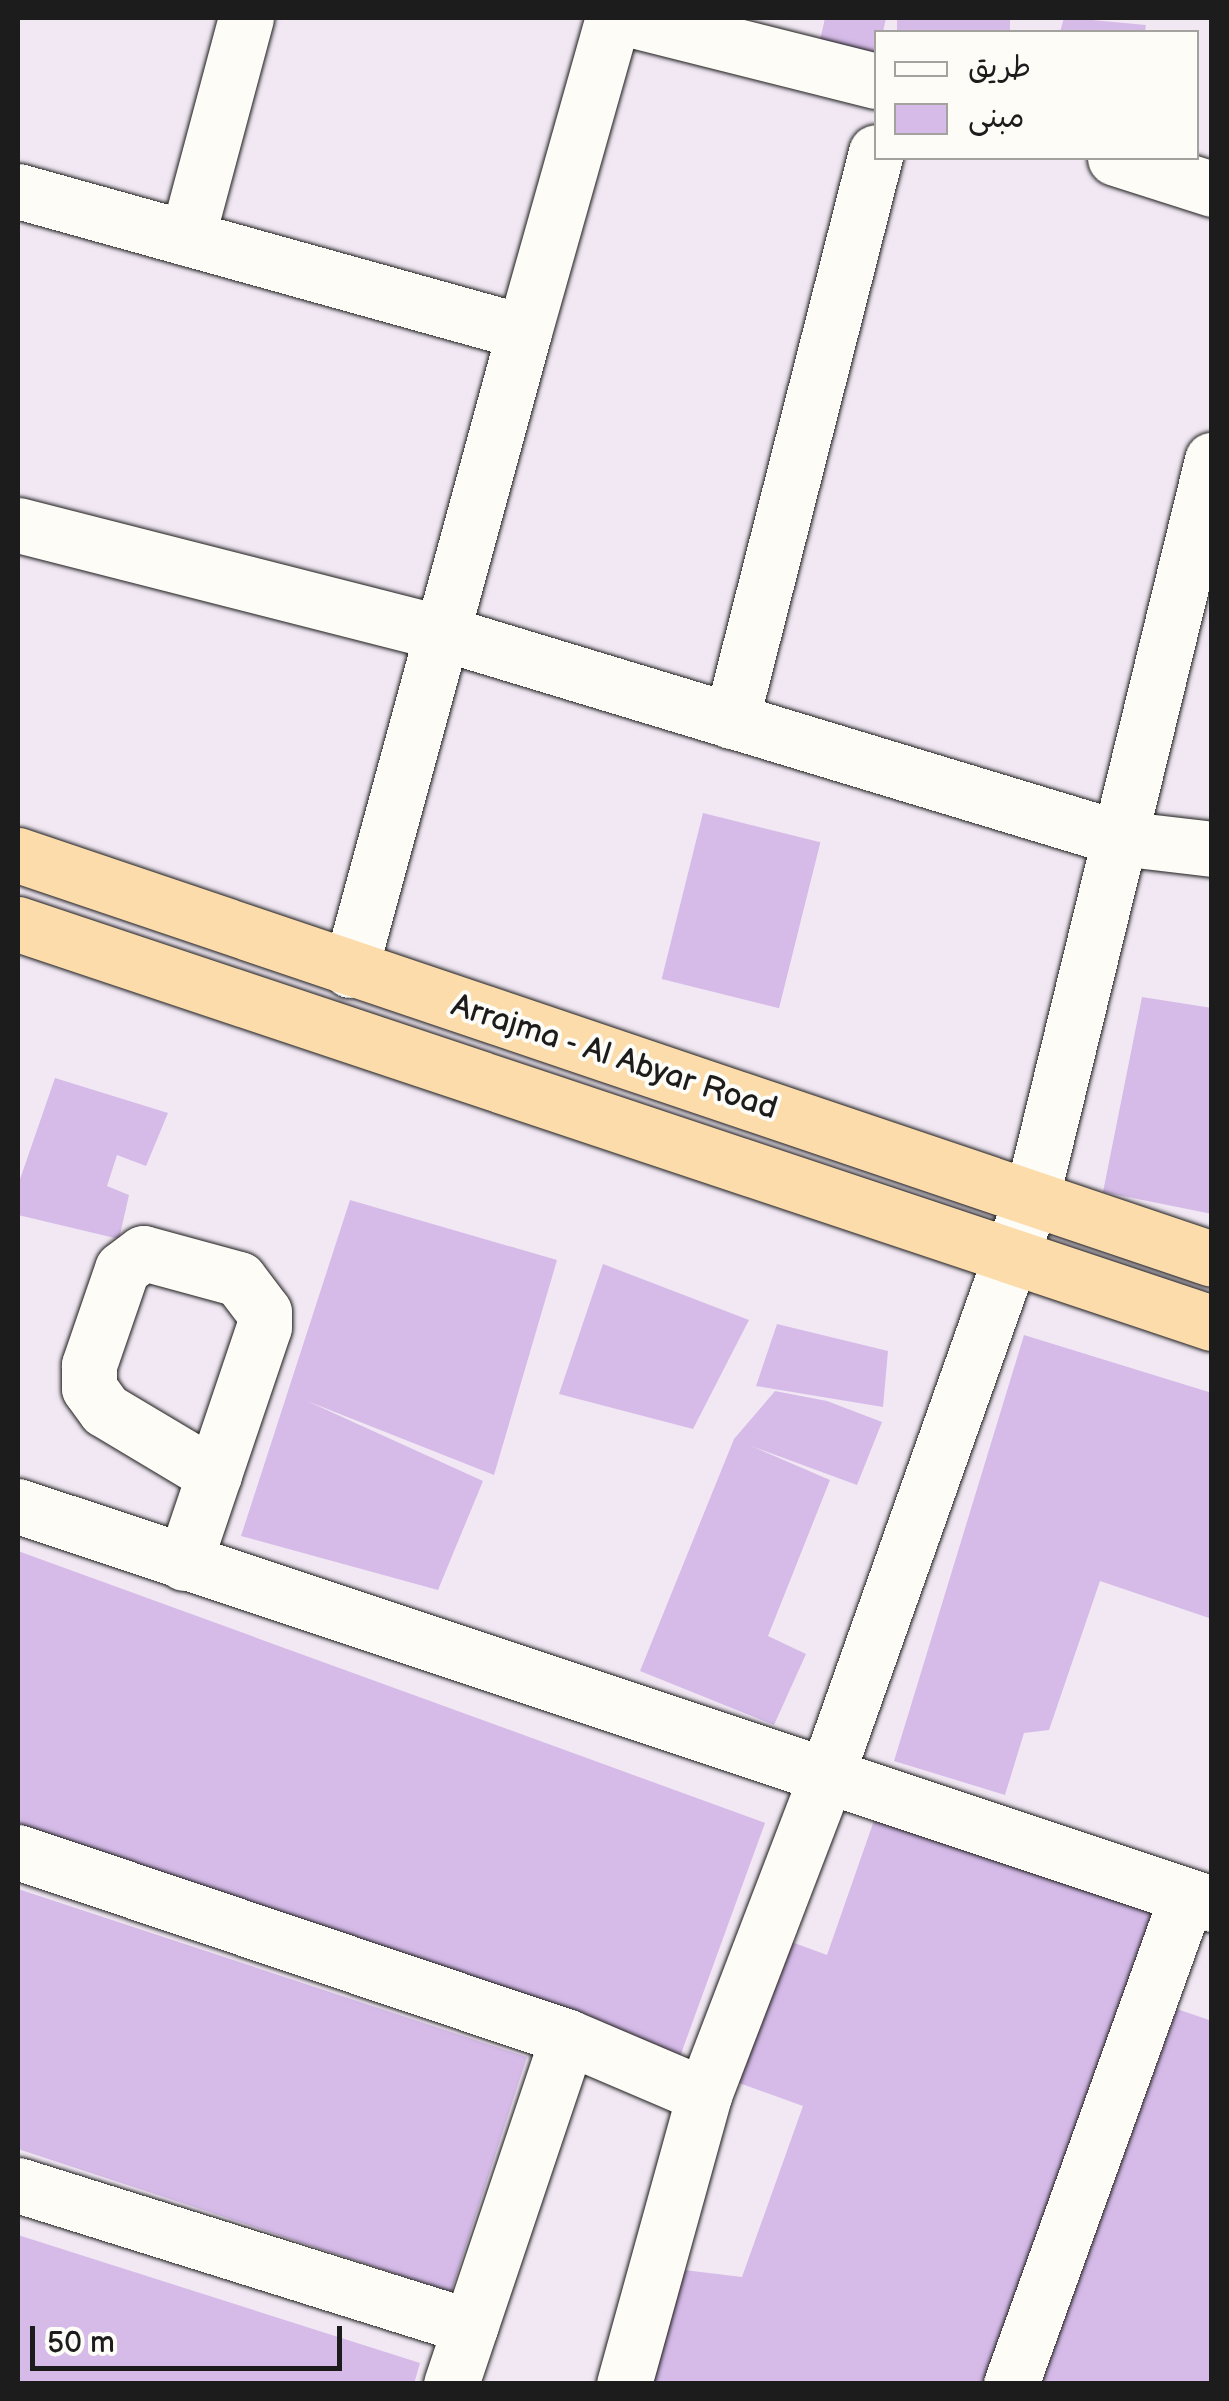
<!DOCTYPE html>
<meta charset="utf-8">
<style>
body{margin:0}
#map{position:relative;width:1229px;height:2401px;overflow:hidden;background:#f1e8f3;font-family:"Balsamiq Sans","Playpen Sans Arabic",sans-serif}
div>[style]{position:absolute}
.building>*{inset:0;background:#d6bbe9;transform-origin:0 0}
.roads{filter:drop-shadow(0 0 2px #1c1c1c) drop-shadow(0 0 2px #1c1c1c)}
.minor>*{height:55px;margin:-27.5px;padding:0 27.5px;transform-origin:27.5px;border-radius:27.5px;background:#fdfcf7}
.highway>*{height:55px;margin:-27.5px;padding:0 27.5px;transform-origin:27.5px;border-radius:27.5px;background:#fddcac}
span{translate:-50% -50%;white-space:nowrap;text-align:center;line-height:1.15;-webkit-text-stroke:8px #fdfcf7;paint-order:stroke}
.street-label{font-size:32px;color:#1c1c1c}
.frame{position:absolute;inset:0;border:20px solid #1c1c1c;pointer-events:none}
.legend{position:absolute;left:874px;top:30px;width:325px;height:130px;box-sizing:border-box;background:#fdfcf7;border:2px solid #a3a29f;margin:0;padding:12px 18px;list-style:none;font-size:30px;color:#1c1c1c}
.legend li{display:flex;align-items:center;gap:20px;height:50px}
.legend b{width:50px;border:2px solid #a3a29f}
.scale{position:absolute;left:30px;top:2326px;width:312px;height:45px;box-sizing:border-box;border:5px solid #1c1c1c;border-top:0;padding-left:12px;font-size:30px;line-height:35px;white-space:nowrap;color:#1c1c1c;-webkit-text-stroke:8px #fdfcf7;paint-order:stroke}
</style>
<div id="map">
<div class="building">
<i style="clip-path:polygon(825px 18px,886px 18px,883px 32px,876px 32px,876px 63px,817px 54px)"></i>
<i style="left:897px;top:18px;width:113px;height:14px"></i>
<i style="clip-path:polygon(1064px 18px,1071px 18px,1146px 25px,1145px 32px,1060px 32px)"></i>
<i style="left:703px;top:813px;width:121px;height:171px;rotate:14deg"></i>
<i style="clip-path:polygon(1142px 997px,1212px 1008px,1212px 1214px,1103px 1192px)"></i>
<i style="clip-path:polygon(55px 1078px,168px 1113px,146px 1166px,117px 1155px,107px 1186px,129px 1195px,119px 1239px,18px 1215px,18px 1185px)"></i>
<i style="clip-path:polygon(350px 1200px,557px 1260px,494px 1475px,307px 1401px,483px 1481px,438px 1590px,241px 1536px)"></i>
<i style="clip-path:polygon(603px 1264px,749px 1320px,693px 1429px,559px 1394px)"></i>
<i style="clip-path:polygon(777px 1324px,888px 1351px,883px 1407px,756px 1386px)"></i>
<i style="clip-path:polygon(1024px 1335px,1212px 1393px,1212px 1619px,1100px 1581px,1049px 1730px,1024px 1733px,1005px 1795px,894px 1761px)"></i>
<i style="clip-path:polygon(775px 1391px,827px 1401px,882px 1422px,857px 1485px,751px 1446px,830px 1480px,768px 1636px,806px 1654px,774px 1725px,640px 1671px,734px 1439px)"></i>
<i style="left:18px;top:1551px;width:795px;height:268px;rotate:20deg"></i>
<i style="clip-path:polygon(878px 1809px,1167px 1913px,1001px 2384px,644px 2384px,684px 2270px,742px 2277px,803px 2106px,717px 2075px,767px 1933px,827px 1955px)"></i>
<i style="clip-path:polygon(18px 1889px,527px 2057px,451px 2292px,18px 2149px)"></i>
<i style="clip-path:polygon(1177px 2009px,1212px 2021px,1212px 2384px,1041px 2384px)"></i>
<i style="clip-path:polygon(18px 2235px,420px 2363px,414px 2384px,18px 2384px)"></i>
</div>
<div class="roads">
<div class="minor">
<i style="left:625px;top:18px;width:259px;rotate:14.1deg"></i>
<i style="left:1115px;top:158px;width:102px;rotate:17.7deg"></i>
<i style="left:18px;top:191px;width:525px;rotate:15.57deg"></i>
<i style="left:524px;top:332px;width:326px;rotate:-74.2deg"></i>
<i style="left:187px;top:238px;width:228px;rotate:-75deg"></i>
<i style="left:18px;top:525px;width:442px;rotate:14.3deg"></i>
<i style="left:446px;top:634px;width:703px;rotate:16.86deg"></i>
<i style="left:1119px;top:838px;width:94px;rotate:6.7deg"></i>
<i style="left:731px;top:721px;width:587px;rotate:-75.7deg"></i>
<i style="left:350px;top:970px;width:661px;rotate:-74.74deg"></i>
<i style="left:18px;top:1506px;width:1259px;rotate:18.43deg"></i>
<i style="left:184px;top:1563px;width:249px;rotate:-71.3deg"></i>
<i style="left:264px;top:1327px;width:15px;rotate:-90deg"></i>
<i style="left:264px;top:1312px;width:41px;rotate:-127.1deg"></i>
<i style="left:239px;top:1279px;width:99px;rotate:-164.8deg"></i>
<i style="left:143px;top:1253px;width:26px;rotate:143deg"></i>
<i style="left:122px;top:1269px;width:102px;rotate:109deg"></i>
<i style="left:89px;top:1365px;width:23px;rotate:90deg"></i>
<i style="left:89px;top:1388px;width:27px;rotate:54deg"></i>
<i style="left:105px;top:1410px;width:127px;rotate:30.8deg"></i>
<i style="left:18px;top:1852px;width:580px;rotate:18.59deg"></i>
<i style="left:568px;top:2037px;width:148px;rotate:23.1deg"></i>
<i style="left:18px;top:2185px;width:474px;rotate:17.4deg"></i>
<i style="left:451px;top:2384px;width:366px;rotate:-71.4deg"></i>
<i style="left:624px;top:2384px;width:300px;rotate:-74.5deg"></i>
<i style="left:704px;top:2095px;width:338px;rotate:-69deg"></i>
<i style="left:825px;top:1779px;width:619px;rotate:-70.45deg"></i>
<i style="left:1032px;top:1196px;width:758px;rotate:-76.26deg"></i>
<i style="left:1011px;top:2384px;width:519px;rotate:-70.17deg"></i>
</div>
<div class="highway">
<i style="left:18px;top:855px;width:1260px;rotate:18.69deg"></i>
<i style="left:18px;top:924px;width:1259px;rotate:18.48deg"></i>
</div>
</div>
<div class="street-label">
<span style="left:614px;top:1058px;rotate:18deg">Arrajma - Al Abyar Road</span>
</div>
<div class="frame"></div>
<ul class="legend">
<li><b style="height:12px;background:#fdfcf7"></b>طريق</li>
<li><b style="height:28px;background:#d6bbe9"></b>مبنى</li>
</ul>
<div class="scale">50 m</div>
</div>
